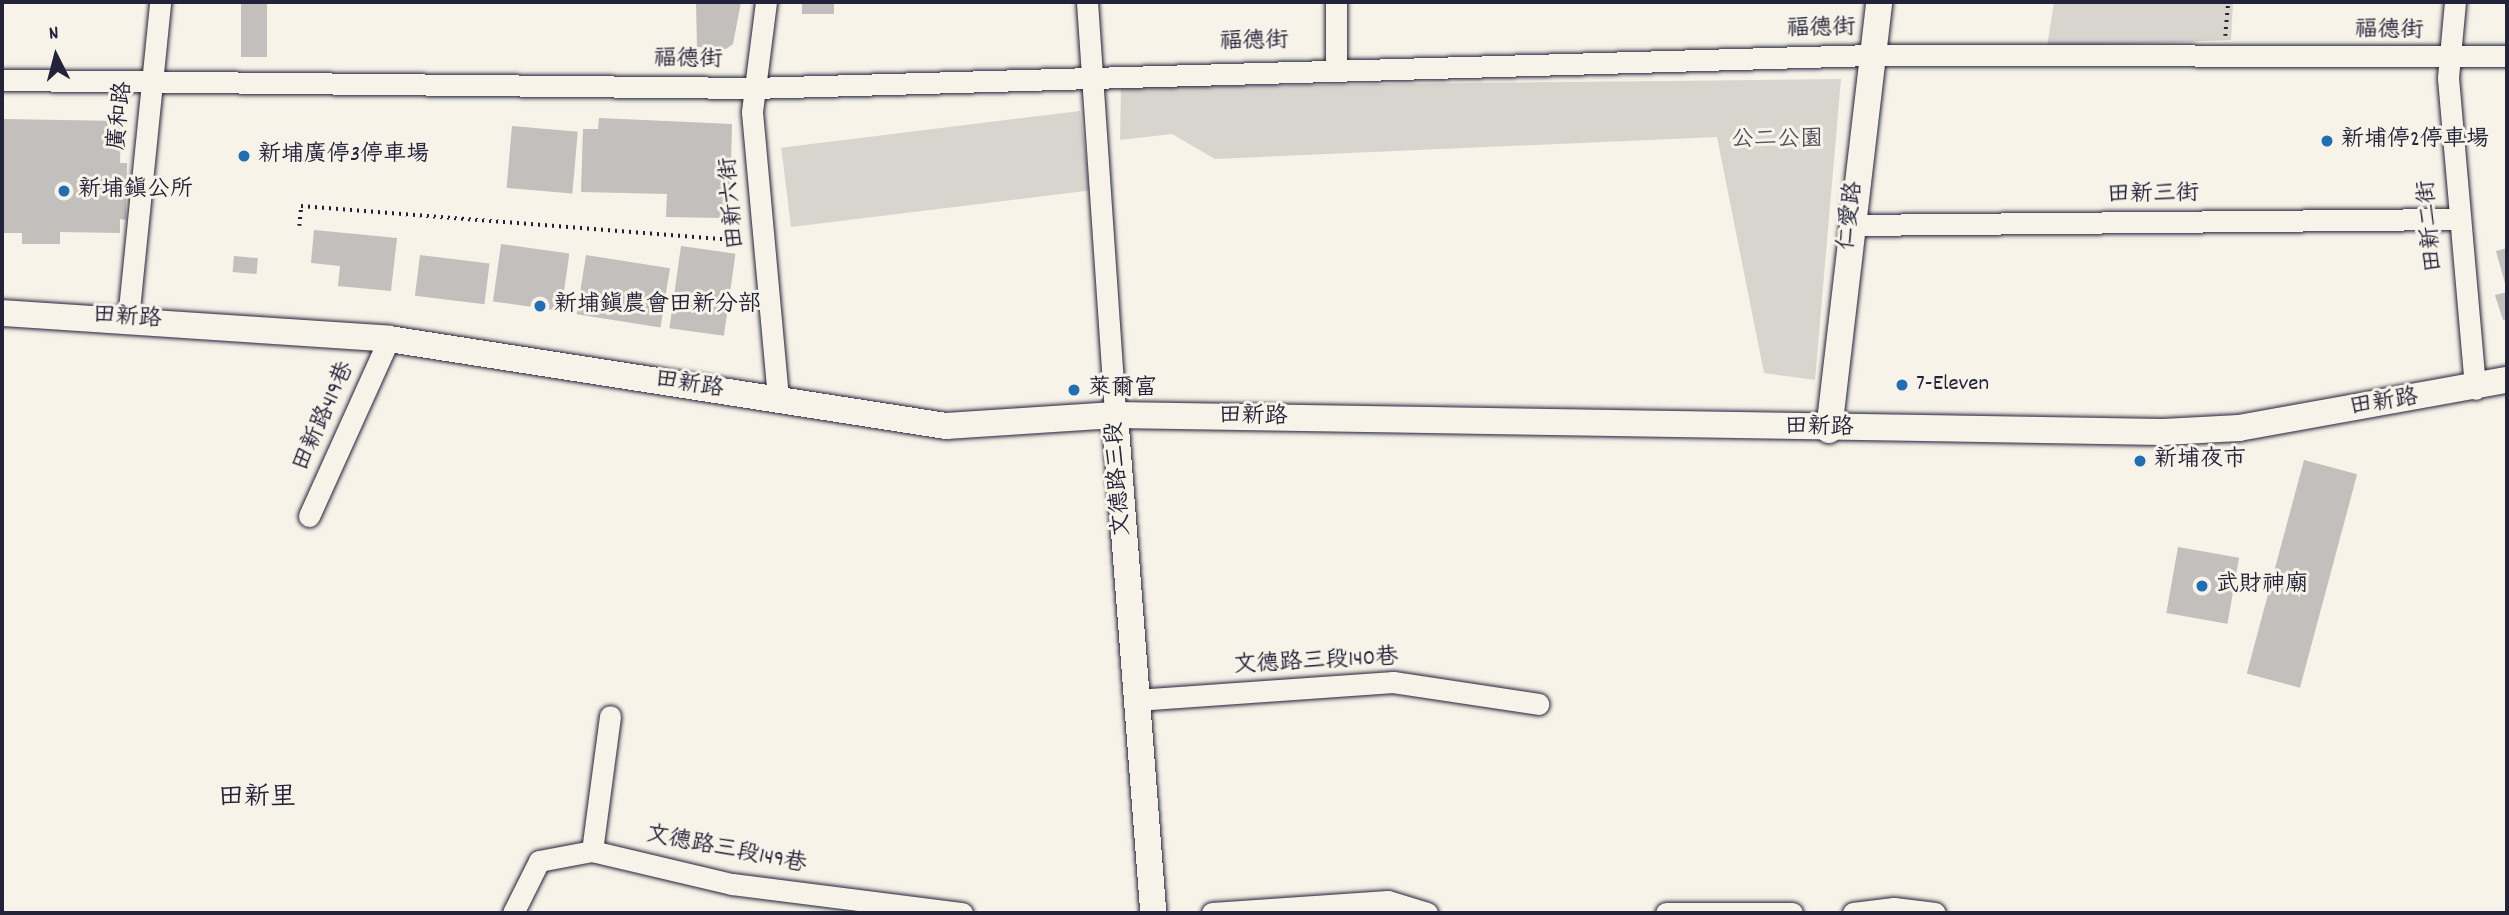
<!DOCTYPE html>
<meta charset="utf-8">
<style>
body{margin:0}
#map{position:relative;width:2509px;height:915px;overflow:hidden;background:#f7f3e8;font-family:Dekko,"LXGW WenKai TC",sans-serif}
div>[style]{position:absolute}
.green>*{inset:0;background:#d8d5cf;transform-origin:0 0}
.building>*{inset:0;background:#c2bfbd;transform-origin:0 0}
.path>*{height:3.5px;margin-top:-1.75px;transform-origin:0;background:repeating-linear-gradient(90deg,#22223b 0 2px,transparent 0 7px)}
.roads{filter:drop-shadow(0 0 2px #22223b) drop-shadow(0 0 2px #22223b)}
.minor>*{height:21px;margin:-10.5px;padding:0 10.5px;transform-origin:10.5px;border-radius:10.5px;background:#f7f3e8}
.major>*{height:26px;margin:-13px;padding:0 13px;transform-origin:13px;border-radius:13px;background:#f7f3e8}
.dots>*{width:19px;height:19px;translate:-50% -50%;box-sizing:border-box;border:4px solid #f7f3e8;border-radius:50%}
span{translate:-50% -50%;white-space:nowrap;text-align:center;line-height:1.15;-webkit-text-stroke:6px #f7f3e8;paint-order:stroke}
.street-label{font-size:23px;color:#22223b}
.park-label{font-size:23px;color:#504f60}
.poi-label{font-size:23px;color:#22223b}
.left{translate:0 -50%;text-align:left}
.quarter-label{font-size:26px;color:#22223b}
.frame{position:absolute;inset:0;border:4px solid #22223b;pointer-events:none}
.north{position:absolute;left:21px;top:21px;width:70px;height:70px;-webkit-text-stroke:5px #f7f3e8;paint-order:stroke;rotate:354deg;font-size:19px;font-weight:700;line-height:28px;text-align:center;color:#22223b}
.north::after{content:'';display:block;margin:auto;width:24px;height:32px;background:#22223b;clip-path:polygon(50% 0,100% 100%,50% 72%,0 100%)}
</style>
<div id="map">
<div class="green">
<i style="clip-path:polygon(2054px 2px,2233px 2px,2231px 40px,2047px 47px)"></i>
<i style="clip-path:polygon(1841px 79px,1815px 380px,1764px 373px,1717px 137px,1215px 159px,1172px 134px,1120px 140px,1121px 87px)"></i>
<i style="left:1080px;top:111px;width:80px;height:301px;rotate:83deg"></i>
</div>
<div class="building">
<i style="left:241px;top:2px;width:26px;height:55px"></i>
<i style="clip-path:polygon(696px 2px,741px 2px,733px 44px,726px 49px,697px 47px)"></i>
<i style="left:802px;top:2px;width:32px;height:12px"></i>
<i style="clip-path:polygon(599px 118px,732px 124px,730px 206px,724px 206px,724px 218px,666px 217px,667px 194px,581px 192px,583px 129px,598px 129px)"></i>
<i style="clip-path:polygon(2px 119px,121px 121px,120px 163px,127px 163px,126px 220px,120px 219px,120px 233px,60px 232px,60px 244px,22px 244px,22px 233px,2px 233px)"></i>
<i style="left:512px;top:126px;width:66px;height:62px;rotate:5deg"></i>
<i style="clip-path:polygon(314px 230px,397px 238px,391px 291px,338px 286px,340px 266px,311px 263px)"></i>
<i style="left:501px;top:244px;width:69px;height:58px;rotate:8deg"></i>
<i style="left:681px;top:246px;width:55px;height:83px;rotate:8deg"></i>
<i style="clip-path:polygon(2507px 248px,2507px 287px,2506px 287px,2496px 251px)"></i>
<i style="left:420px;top:255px;width:70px;height:41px;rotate:7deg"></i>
<i style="left:586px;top:255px;width:85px;height:60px;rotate:9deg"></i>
<i style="left:234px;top:256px;width:24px;height:16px;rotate:5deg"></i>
<i style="clip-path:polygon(2507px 292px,2507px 319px,2503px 320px,2495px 295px)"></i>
<i style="left:2304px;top:460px;width:55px;height:221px;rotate:15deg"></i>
<i style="left:2178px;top:547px;width:62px;height:67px;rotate:10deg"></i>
</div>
<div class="path">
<i style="left:2225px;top:36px;width:34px;rotate:-85deg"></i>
<i style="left:299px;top:226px;width:20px;rotate:-84deg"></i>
<i style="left:301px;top:206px;width:446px;rotate:4.5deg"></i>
</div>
<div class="roads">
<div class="minor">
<i style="left:766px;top:2px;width:111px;rotate:97.3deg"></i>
<i style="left:752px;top:112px;width:289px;rotate:84.8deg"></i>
<i style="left:1087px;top:2px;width:414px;rotate:86.1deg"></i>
<i style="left:1336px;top:2px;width:66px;rotate:90deg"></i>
<i style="left:2455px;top:2px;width:76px;rotate:95.3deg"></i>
<i style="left:2448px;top:78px;width:312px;rotate:85deg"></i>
<i style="left:2px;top:80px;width:751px;rotate:0.61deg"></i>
<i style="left:753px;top:88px;width:1118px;rotate:-1.69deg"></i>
<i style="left:1871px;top:55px;width:636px;rotate:0.09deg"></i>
<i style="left:1851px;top:225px;width:604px;rotate:-0.57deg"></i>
<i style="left:128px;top:319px;width:319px;rotate:-84.2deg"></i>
<i style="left:309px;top:516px;width:194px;rotate:-65.7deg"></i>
<i style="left:1136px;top:700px;width:258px;rotate:-4deg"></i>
<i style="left:1393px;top:682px;width:147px;rotate:8.6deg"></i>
<i style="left:592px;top:851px;width:136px;rotate:-82.4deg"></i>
<i style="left:513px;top:913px;width:58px;rotate:-63.4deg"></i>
<i style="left:539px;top:861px;width:54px;rotate:-10.7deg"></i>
<i style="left:592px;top:851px;width:144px;rotate:13.3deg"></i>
<i style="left:732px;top:884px;width:232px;rotate:7.2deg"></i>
<i style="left:1212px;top:913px;width:176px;rotate:-3.9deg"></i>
<i style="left:1388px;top:901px;width:41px;rotate:17.1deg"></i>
<i style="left:1666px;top:913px;width:126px"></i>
<i style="left:1853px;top:913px;width:41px;rotate:-7deg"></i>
<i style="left:1894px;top:908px;width:41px;rotate:7deg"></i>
</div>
<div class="major">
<i style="left:2px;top:313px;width:388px;rotate:3.8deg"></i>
<i style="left:389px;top:339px;width:564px;rotate:8.88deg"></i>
<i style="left:946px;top:426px;width:169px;rotate:-3.7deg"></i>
<i style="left:1115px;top:415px;width:1048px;rotate:0.93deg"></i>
<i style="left:2163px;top:432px;width:76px;rotate:-3deg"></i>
<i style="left:2239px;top:428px;width:272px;rotate:-10.2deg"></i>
<i style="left:1115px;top:415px;width:499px;rotate:85.6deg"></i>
<i style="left:1829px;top:430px;width:431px;rotate:-83.3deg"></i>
</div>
</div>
<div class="dots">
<i style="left:2327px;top:141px;background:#1f6fb2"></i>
<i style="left:244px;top:156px;background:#1f6fb2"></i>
<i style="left:64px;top:191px;background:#1f6fb2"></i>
<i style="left:540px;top:306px;background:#1f6fb2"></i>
<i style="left:1902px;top:385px;background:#1f6fb2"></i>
<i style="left:1074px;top:390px;background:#1f6fb2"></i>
<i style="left:2140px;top:461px;background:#1f6fb2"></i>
<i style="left:2202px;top:586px;background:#1f6fb2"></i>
</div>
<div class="street-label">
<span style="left:1821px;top:30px;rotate:-1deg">福德街</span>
<span style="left:2389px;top:32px;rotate:1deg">福德街</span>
<span style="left:1254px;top:43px;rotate:-1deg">福德街</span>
<span style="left:688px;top:61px;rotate:1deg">福德街</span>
<span style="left:122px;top:116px;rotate:-84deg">廣和路</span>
<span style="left:2153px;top:196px;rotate:-1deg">田新三街</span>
<span style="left:734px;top:203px;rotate:-95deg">田新六街</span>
<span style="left:1852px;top:216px;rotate:-83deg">仁愛路</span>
<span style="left:2432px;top:226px;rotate:-95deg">田新二街</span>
<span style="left:127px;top:319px;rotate:4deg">田新路</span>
<span style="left:689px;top:386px;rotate:9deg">田新路</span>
<span style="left:2384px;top:404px;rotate:-9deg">田新路</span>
<span style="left:325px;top:417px;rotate:-66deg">田新路419巷</span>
<span style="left:1253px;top:418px;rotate:1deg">田新路</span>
<span style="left:1819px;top:429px;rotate:1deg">田新路</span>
<span style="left:1120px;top:479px;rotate:-94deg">文德路三段</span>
<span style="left:1316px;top:663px;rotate:-3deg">文德路三段140巷</span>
<span style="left:726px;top:851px;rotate:11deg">文德路三段149巷</span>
</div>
<div class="park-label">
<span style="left:1777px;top:141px">公二公園</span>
</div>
<div class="poi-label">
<span class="left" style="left:2341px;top:141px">新埔停2停車場</span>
<span class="left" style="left:258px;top:156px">新埔廣停3停車場</span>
<span class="left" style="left:78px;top:191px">新埔鎮公所</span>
<span class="left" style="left:554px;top:306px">新埔鎮農會田新分部</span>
<span class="left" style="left:1916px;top:385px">7-Eleven</span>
<span class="left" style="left:1088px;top:390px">萊爾富</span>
<span class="left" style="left:2154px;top:461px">新埔夜市</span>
<span class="left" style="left:2216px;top:586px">武財神廟</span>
</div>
<div class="quarter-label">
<span style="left:257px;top:799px">田新里</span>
</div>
<div class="frame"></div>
<div class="north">N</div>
</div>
